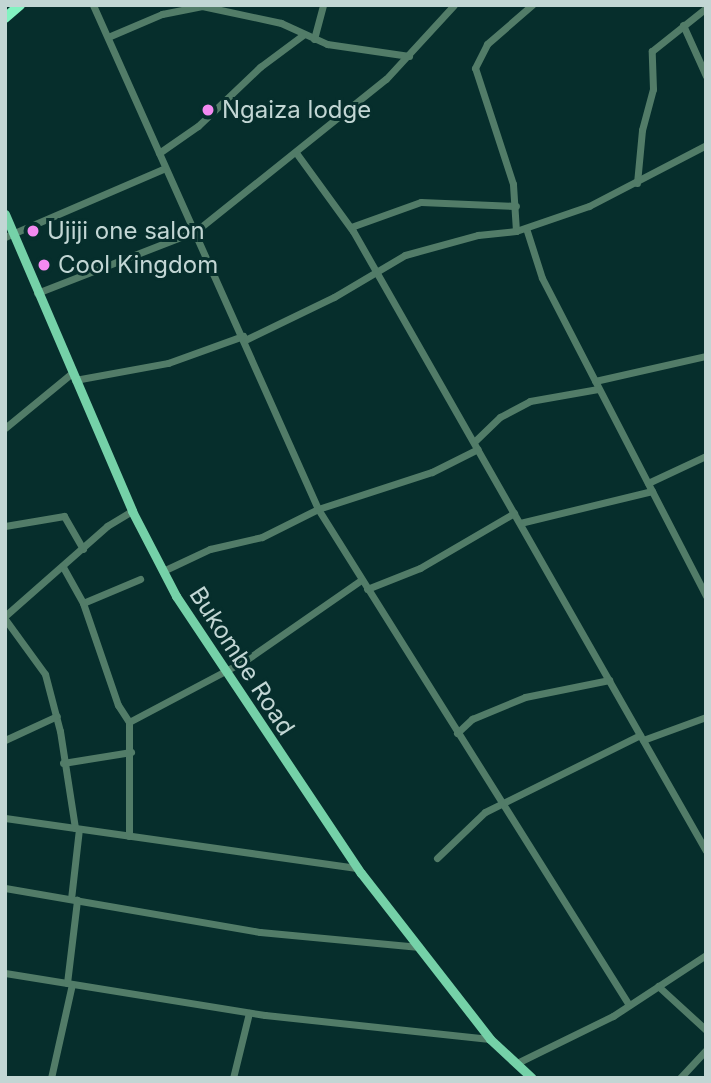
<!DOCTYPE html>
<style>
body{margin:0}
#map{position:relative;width:711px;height:1083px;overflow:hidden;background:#062e2c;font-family:Inter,sans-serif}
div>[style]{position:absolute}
.minor>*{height:7px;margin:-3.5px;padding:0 3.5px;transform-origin:3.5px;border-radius:3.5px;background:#527c68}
.major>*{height:9px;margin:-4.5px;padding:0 4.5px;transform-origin:4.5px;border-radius:4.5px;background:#75d1a8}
.highway>*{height:10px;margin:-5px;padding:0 5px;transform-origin:5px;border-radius:5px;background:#82f3c1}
.dots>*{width:19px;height:19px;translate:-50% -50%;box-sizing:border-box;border:4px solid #062e2c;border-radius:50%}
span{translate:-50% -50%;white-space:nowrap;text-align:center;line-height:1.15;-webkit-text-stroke:6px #062e2c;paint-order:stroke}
.poi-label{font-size:24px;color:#c2d6d4}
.left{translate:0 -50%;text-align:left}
.street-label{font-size:24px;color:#c2d6d4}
.frame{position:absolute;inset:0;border:7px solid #c2d6d4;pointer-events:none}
</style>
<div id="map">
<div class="minor">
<i style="left:93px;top:5px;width:552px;rotate:65.94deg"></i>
<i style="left:318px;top:509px;width:585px;rotate:57.91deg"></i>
<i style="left:683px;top:25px;width:56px;rotate:65.7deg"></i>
<i style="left:108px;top:37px;width:59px;rotate:-23.1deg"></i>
<i style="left:162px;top:14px;width:41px;rotate:-11.3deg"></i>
<i style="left:202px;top:6px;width:81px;rotate:12.1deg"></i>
<i style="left:281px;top:23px;width:51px;rotate:24.5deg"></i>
<i style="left:327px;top:44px;width:83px;rotate:8.3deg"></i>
<i style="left:314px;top:39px;width:35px;rotate:-75deg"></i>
<i style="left:159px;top:153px;width:47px;rotate:-34.7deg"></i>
<i style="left:198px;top:126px;width:86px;rotate:-43.6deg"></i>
<i style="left:260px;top:67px;width:54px;rotate:-36.7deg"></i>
<i style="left:297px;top:154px;width:95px;rotate:54deg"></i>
<i style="left:353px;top:231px;width:713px;rotate:60.34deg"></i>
<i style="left:637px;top:183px;width:53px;rotate:-84.6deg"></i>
<i style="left:642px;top:130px;width:42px;rotate:-75deg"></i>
<i style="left:653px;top:89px;width:38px;rotate:-92deg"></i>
<i style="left:652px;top:51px;width:69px;rotate:-38.5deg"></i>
<i style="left:351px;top:227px;width:74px;rotate:-19.7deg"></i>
<i style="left:421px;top:202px;width:95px;rotate:2.4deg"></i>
<i style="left:526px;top:228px;width:52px;rotate:72.3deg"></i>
<i style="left:542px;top:278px;width:358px;rotate:62.7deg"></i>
<i style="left:516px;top:231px;width:47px;rotate:-93.7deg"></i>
<i style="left:513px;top:184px;width:122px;rotate:-108.1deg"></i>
<i style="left:475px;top:68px;width:27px;rotate:-63deg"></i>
<i style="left:487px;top:44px;width:60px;rotate:-40.9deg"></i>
<i style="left:5px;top:237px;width:174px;rotate:-23.3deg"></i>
<i style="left:37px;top:293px;width:171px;rotate:-21.3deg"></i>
<i style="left:196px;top:231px;width:243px;rotate:-38.7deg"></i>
<i style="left:386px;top:79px;width:100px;rotate:-47.4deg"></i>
<i style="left:245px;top:340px;width:99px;rotate:-25.8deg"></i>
<i style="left:334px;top:297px;width:82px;rotate:-30.6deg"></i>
<i style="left:405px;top:255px;width:76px;rotate:-15.3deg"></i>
<i style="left:478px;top:235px;width:38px;rotate:-6deg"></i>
<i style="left:516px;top:231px;width:77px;rotate:-18.9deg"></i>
<i style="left:589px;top:206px;width:132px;rotate:-27.5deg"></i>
<i style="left:75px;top:380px;width:95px;rotate:-10.4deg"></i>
<i style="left:168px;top:363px;width:80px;rotate:-19.8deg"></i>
<i style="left:595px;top:381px;width:114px;rotate:-12.7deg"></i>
<i style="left:5px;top:428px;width:87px;rotate:-39.4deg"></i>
<i style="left:474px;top:442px;width:36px;rotate:-44deg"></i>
<i style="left:500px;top:417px;width:34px;rotate:-28deg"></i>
<i style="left:530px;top:401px;width:69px;rotate:-10deg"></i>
<i style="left:648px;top:483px;width:64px;rotate:-25deg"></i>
<i style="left:520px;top:523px;width:136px;rotate:-13.6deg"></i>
<i style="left:5px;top:526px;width:60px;rotate:-9.6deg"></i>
<i style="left:64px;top:516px;width:38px;rotate:60deg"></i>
<i style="left:63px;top:567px;width:41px;rotate:60.9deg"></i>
<i style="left:83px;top:603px;width:108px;rotate:71.1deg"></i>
<i style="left:118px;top:705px;width:20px;rotate:57deg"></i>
<i style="left:129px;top:722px;width:114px;rotate:90deg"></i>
<i style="left:163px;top:571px;width:52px;rotate:-25.1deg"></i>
<i style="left:210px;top:549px;width:53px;rotate:-13deg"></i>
<i style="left:262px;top:537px;width:63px;rotate:-26.6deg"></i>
<i style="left:318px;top:509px;width:120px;rotate:-18deg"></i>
<i style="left:432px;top:472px;width:51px;rotate:-26.6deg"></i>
<i style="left:367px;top:589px;width:57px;rotate:-21.6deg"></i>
<i style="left:420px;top:568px;width:109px;rotate:-30.3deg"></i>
<i style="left:83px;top:603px;width:62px;rotate:-22.8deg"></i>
<i style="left:5px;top:616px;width:136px;rotate:-41.4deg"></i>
<i style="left:107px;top:526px;width:29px;rotate:-31deg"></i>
<i style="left:5px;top:619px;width:68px;rotate:54deg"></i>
<i style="left:45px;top:674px;width:59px;rotate:75.3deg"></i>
<i style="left:60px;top:731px;width:98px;rotate:81.2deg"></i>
<i style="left:129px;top:722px;width:132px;rotate:-27.9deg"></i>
<i style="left:246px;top:660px;width:140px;rotate:-34.8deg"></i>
<i style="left:457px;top:733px;width:21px;rotate:-43deg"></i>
<i style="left:472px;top:719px;width:57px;rotate:-22.5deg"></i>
<i style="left:525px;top:697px;width:86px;rotate:-11.4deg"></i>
<i style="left:5px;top:740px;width:57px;rotate:-24.8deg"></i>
<i style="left:643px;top:740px;width:67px;rotate:-20.1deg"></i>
<i style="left:63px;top:763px;width:69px;rotate:-9.2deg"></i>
<i style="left:5px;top:818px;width:357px;rotate:8.1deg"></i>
<i style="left:437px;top:858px;width:66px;rotate:-43.8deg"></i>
<i style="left:485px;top:812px;width:173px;rotate:-26.4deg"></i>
<i style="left:5px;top:888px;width:259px;rotate:9.8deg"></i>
<i style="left:260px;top:932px;width:160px;rotate:5.4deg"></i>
<i style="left:71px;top:899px;width:70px;rotate:-83.5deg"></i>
<i style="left:5px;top:973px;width:263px;rotate:9.2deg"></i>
<i style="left:265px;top:1015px;width:226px;rotate:6.1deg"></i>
<i style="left:67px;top:983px;width:84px;rotate:-83.1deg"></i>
<i style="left:658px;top:986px;width:65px;rotate:42.5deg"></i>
<i style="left:517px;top:1063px;width:107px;rotate:-26.1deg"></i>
<i style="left:613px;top:1016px;width:111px;rotate:-33.3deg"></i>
<i style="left:51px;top:1078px;width:96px;rotate:-77.4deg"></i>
<i style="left:233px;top:1078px;width:67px;rotate:-76.2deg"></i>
<i style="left:680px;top:1078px;width:38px;rotate:-47deg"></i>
</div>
<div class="major">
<i style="left:5px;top:214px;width:323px;rotate:66.8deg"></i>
<i style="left:132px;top:511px;width:96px;rotate:62.6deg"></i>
<i style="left:176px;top:596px;width:333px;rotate:56.3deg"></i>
<i style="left:361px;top:873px;width:210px;rotate:52.1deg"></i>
<i style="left:490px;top:1039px;width:57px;rotate:42.9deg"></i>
</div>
<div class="highway">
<i style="left:5px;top:18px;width:20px;rotate:-41deg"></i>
</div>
<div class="dots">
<i style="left:208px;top:110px;background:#f38af1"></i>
<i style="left:33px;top:231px;background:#f38af1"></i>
<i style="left:44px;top:265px;background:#f38af1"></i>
</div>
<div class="poi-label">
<span class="left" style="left:222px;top:110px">Ngaiza lodge</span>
<span class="left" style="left:47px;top:231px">Ujiji one salon</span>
<span class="left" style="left:58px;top:265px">Cool Kingdom</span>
</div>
<div class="street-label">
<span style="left:242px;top:661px;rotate:57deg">Bukombe Road</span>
</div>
<div class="frame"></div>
</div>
